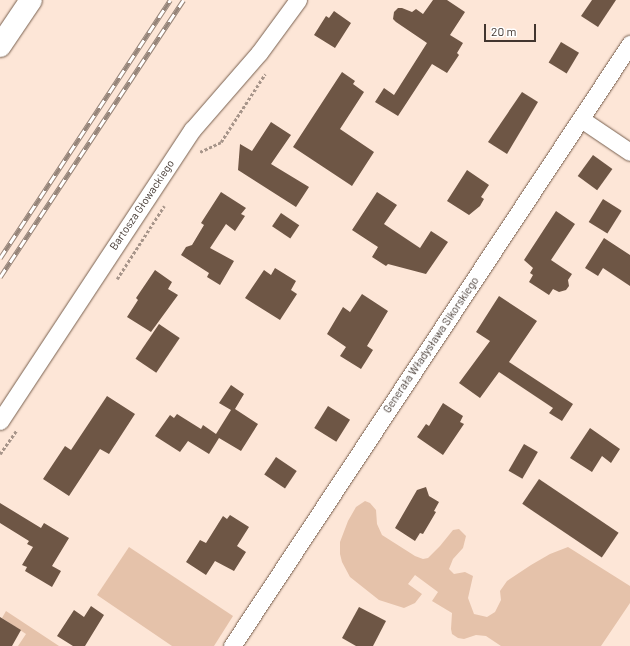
<!DOCTYPE html>
<meta charset="utf-8">
<style>
body{margin:0}
#map{position:relative;width:630px;height:646px;overflow:hidden;background:#fde6d7;font-family:Barlow,sans-serif}
div>[style]{position:absolute}
.green>*{inset:0;background:#e5c2aa}
.building>*{inset:0;background:#6e5645;transform-origin:0 0}
.path>*{height:2.5px;margin-top:-1.25px;transform-origin:0;background:repeating-linear-gradient(90deg,#a7958a 0 3px,transparent 0 5px)}
.roads{filter:drop-shadow(0 0 1px #775f4e) drop-shadow(0 0 1px #775f4e)}
.street>*{height:17px;margin:-8.5px;padding:0 8.5px;transform-origin:8.5px;border-radius:8.5px;background:#fff}
.secondary>*{height:22px;margin:-11px;padding:0 11px;transform-origin:11px;border-radius:11px;background:#fff}
.rail>*{height:4.5px;margin-top:-2.25px;transform-origin:0;background:repeating-linear-gradient(90deg,#fff 0 9px,#958479 0 18px);box-sizing:border-box;border-block:1px solid #958479}
span{translate:-50% -50%;white-space:nowrap;text-align:center;line-height:1.15;-webkit-text-stroke:4px #fff;paint-order:stroke}
.street-label{font-size:11px;color:#42362f}
.scale{position:absolute;left:484px;top:24px;width:52px;height:18px;box-sizing:border-box;border:2px solid #42362f;border-top:0;padding-left:5px;font-size:12px;line-height:14px;white-space:nowrap;color:#42362f;-webkit-text-stroke:3px #fff;paint-order:stroke}
</style>
<div id="map">
<div class="green">
<i style="clip-path:polygon(365px 501px,370px 503px,376px 510px,377px 524px,382px 535px,415px 556px,423px 559px,428px 558px,440px 546px,453px 530px,459px 529px,466px 536px,463px 548px,453px 559px,449px 569px,454px 574px,465px 572px,473px 576px,468px 598px,474px 614px,487px 617px,495px 612px,501px 600px,500px 591px,507px 581px,531px 565px,550px 554px,568px 547px,630px 586px,630px 603px,601px 646px,501px 646px,486px 636px,476px 635px,464px 639px,458px 638px,452px 634px,451px 629px,452px 613px,432px 601px,438px 592px,415px 575px,408px 584px,422px 594px,415px 603px,404px 608px,379px 600px,350px 577px,342px 562px,340px 554px,340px 542px,348px 521px,356px 507px)"></i>
<i style="clip-path:polygon(129px 547px,233px 616px,214px 646px,172px 646px,97px 595px)"></i>
<i style="clip-path:polygon(6px 611px,59px 646px,18px 646px,26px 634px,2px 618px)"></i>
</div>
<div class="building">
<i style="clip-path:polygon(433px 0,447px 0,465px 12px,450px 35px,463px 43px,457px 53px,459px 55px,447px 73px,432px 64px,398px 116px,375px 102px,384px 88px,394px 95px,427px 43px,396px 22px,393px 19px,394px 12px,398px 8px,402px 8px,412px 12px,416px 9px,423px 14px)"></i>
<i style="clip-path:polygon(592px 0,616px 0,598px 27px,581px 16px)"></i>
<i style="clip-path:polygon(334px 11px,351px 23px,335px 48px,314px 35px,326px 16px,329px 18px)"></i>
<i style="left:561px;top:42px;width:21px;height:24px;rotate:31deg"></i>
<i style="clip-path:polygon(342px 72px,355px 81px,353px 84px,364px 92px,340px 129px,374px 152px,352px 186px,293px 147px)"></i>
<i style="clip-path:polygon(522px 92px,538px 102px,507px 154px,488px 142px)"></i>
<i style="clip-path:polygon(271px 122px,291px 135px,271px 164px,309px 187px,296px 207px,238px 170px,240px 144px,252px 151px)"></i>
<i style="left:593px;top:155px;width:24px;height:26px;rotate:36deg"></i>
<i style="clip-path:polygon(467px 170px,489px 185px,481px 197px,484px 199px,480px 206px,469px 215px,447px 201px)"></i>
<i style="clip-path:polygon(221px 192px,246px 208px,241px 214px,245px 216px,235px 231px,226px 224px,210px 248px,234px 261px,220px 285px,207px 277px,209px 273px,181px 255px,186px 247px,192px 245px,204px 225px,201px 223px)"></i>
<i style="clip-path:polygon(377px 192px,397px 205px,384px 224px,420px 248px,431px 231px,448px 242px,426px 274px,388px 264px,386px 266px,372px 257px,378px 247px,352px 230px)"></i>
<i style="left:603px;top:199px;width:22px;height:27px;rotate:32deg"></i>
<i style="clip-path:polygon(556px 211px,575px 224px,551px 260px,572px 274px,568px 280px,569px 286px,566px 290px,559px 292px,553px 289px,549px 295px,529px 282px,533px 275px,530px 273px,533px 268px,524px 260px)"></i>
<i style="left:281px;top:213px;width:22px;height:16px;rotate:34deg"></i>
<i style="clip-path:polygon(604px 238px,630px 255px,630px 286px,603px 268px,598px 276px,585px 268px)"></i>
<i style="clip-path:polygon(275px 268px,296px 281px,291px 290px,297px 294px,280px 320px,245px 298px,264px 270px,271px 275px)"></i>
<i style="clip-path:polygon(155px 270px,172px 282px,168px 289px,178px 295px,151px 332px,127px 317px,138px 300px,136px 298px)"></i>
<i style="clip-path:polygon(362px 294px,388px 311px,367px 346px,373px 350px,361px 369px,340px 356px,346px 347px,327px 334px,343px 307px,350px 312px)"></i>
<i style="clip-path:polygon(499px 296px,537px 321px,509px 362px,573px 404px,562px 421px,549px 413px,553px 408px,499px 372px,480px 398px,459px 383px,490px 341px,476px 332px)"></i>
<i style="left:159px;top:324px;width:25px;height:42px;rotate:34deg"></i>
<i style="clip-path:polygon(231px 385px,244px 394px,235px 409px,258px 424px,241px 451px,219px 438px,209px 454px,188px 441px,180px 452px,155px 436px,170px 415px,174px 418px,177px 414px,201px 429px,203px 425px,216px 434px,231px 410px,219px 403px)"></i>
<i style="clip-path:polygon(107px 396px,135px 414px,109px 454px,100px 449px,69px 496px,43px 479px,65px 446px,71px 450px)"></i>
<i style="clip-path:polygon(443px 403px,463px 416px,460px 422px,464px 424px,443px 455px,417px 437px,426px 424px,429px 426px)"></i>
<i style="left:328px;top:406px;width:26px;height:26px;rotate:32deg"></i>
<i style="clip-path:polygon(590px 428px,620px 449px,611px 463px,602px 456px,592px 472px,570px 458px)"></i>
<i style="left:524px;top:444px;width:16px;height:31px;rotate:30deg"></i>
<i style="left:276px;top:457px;width:25px;height:21px;rotate:34deg"></i>
<i style="left:539px;top:479px;width:96px;height:30px;rotate:34deg"></i>
<i style="clip-path:polygon(426px 487px,429px 496px,439px 502px,434px 511px,436px 512px,423px 534px,420px 533px,415px 541px,395px 528px,417px 490px)"></i>
<i style="clip-path:polygon(0 503px,41px 528px,44px 523px,69px 538px,52px 566px,61px 571px,52px 587px,25px 571px,27px 567px,22px 565px,33px 547px,27px 544px,29px 541px,0 523px)"></i>
<i style="clip-path:polygon(230px 515px,249px 527px,237px 546px,246px 552px,234px 571px,215px 561px,206px 575px,186px 562px,200px 540px,206px 543px,223px 516px,227px 519px)"></i>
<i style="clip-path:polygon(91px 606px,104px 615px,85px 646px,73px 646px,57px 636px,74px 610px,84px 617px)"></i>
<i style="clip-path:polygon(359px 607px,386px 621px,373px 646px,356px 646px,342px 638px)"></i>
<i style="clip-path:polygon(0 617px,21px 630px,12px 646px,0 646px)"></i>
</div>
<div class="path">
<i style="left:200px;top:152px;width:23px;rotate:-25deg"></i>
<i style="left:221px;top:142px;width:81px;rotate:-57.1deg"></i>
<i style="left:117px;top:279px;width:87px;rotate:-57.2deg"></i>
<i style="left:0;top:454px;width:28px;rotate:-55deg"></i>
</div>
<div class="roads">
<div class="street">
<i style="left:581px;top:119px;width:59px;rotate:34deg"></i>
<i style="left:0;top:421px;width:349px;rotate:-56.6deg"></i>
<i style="left:192px;top:130px;width:102px;rotate:-49deg"></i>
<i style="left:259px;top:53px;width:66px;rotate:-53.7deg"></i>
<i style="left:232px;top:646px;width:722px;rotate:-56.53deg"></i>
</div>
<div class="secondary">
<i style="left:0;top:46px;width:55px;rotate:-56deg"></i>
</div>
</div>
<div class="rail">
<i style="left:0;top:258px;width:309px;rotate:-56.6deg"></i>
<i style="left:0;top:277px;width:332px;rotate:-56.5deg"></i>
</div>
<div class="street-label">
<span style="left:142px;top:205px;rotate:-56deg">Bartosza Głowackiego</span>
<span style="left:431px;top:345px;rotate:-56deg">Generała Władysława Sikorskiego</span>
</div>
<div class="scale">20 m</div>
</div>
